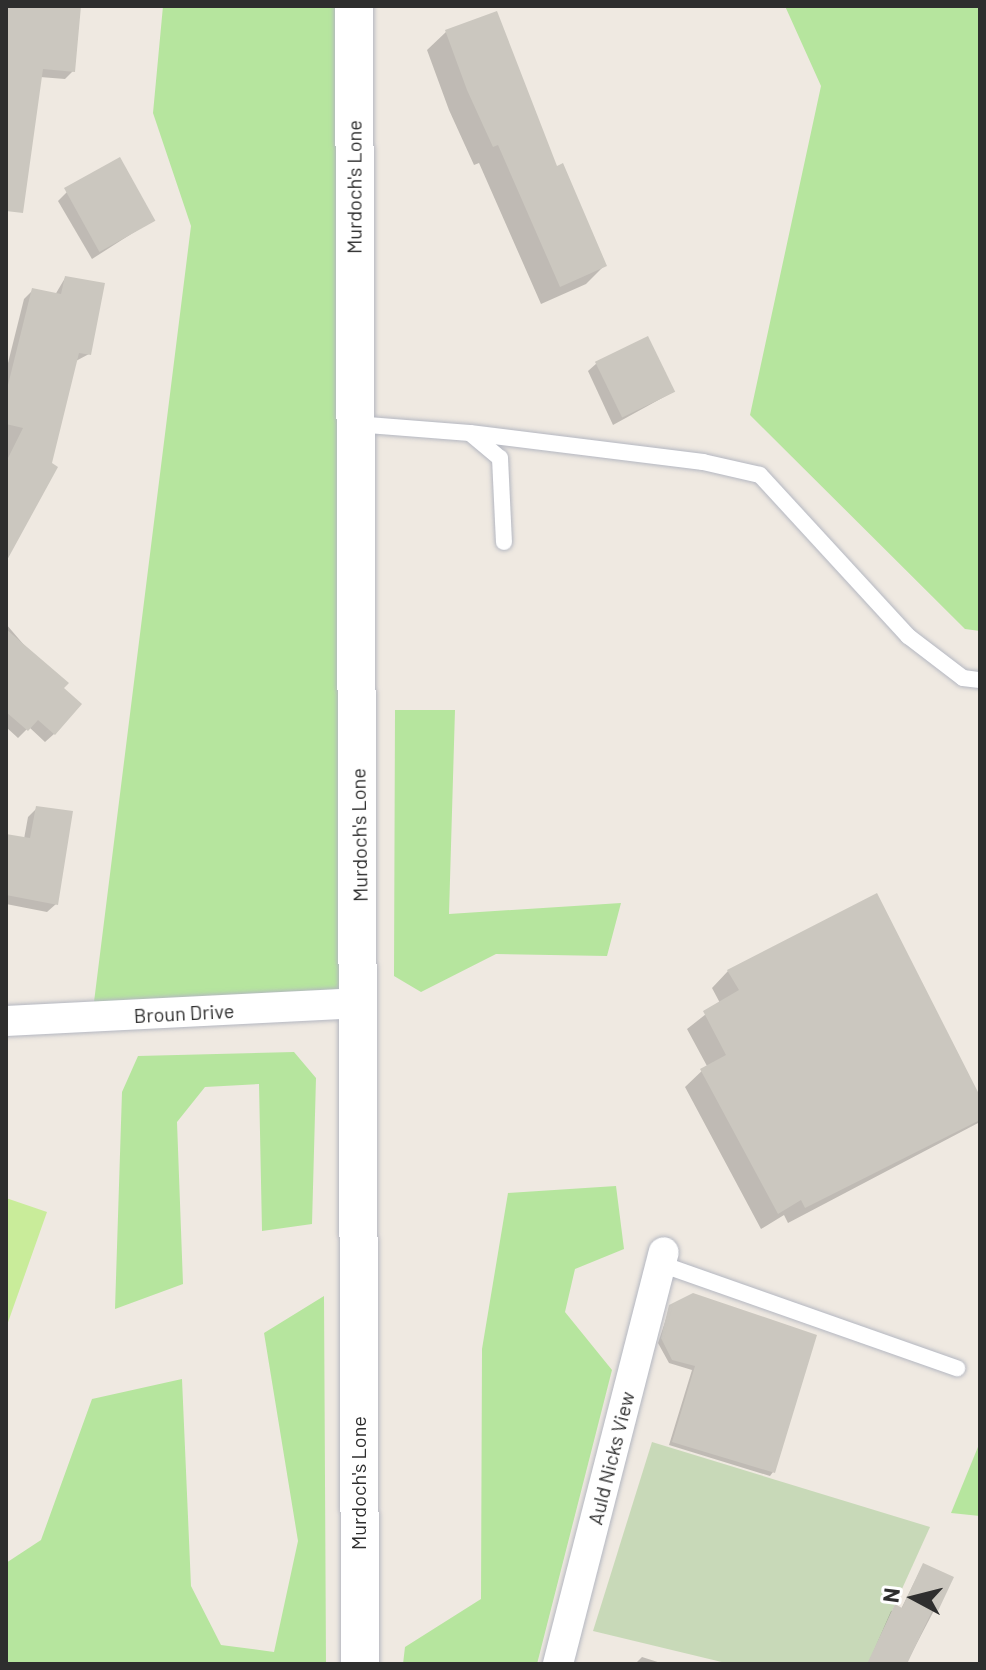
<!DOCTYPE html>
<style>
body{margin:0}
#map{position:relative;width:986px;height:1670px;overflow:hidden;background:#efe9e1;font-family:Barlow,sans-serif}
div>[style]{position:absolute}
.green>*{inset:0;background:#b6e59e}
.cemetery>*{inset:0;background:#c8d9b8}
.pitch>*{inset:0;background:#c9ec9a}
.shadow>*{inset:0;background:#0003}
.building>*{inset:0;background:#cbc7bf;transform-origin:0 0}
.roads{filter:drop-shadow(0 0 2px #b4b7c1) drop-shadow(0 0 2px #b4b7c1)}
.service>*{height:16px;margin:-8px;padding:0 8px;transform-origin:8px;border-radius:8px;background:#fff}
.minor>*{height:30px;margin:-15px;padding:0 15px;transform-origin:15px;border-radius:15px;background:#fff}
.tertiary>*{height:38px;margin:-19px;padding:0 19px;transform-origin:19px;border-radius:19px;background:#fff}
span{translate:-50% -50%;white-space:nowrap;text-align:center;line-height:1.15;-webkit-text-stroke:8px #fff;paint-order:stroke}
.street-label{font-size:20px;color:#2e2e2e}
.frame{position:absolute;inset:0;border:8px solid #2e2e2e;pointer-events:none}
.north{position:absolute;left:874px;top:1558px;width:80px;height:80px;-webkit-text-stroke:6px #fff;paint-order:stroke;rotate:277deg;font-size:22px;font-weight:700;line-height:32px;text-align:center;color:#2e2e2e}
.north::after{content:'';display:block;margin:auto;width:28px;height:36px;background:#2e2e2e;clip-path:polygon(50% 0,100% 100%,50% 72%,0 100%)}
</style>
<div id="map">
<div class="green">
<i style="clip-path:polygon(163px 6px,354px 6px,361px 1003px,92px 1018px,191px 226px,153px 113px)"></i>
<i style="clip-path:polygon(785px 6px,980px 8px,980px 631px,965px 629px,750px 415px,821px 86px)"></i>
<i style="clip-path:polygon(395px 710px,455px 710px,449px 914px,621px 903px,607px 956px,496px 954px,421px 992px,394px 976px)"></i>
<i style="clip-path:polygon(294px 1052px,316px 1078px,312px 1224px,262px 1231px,259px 1084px,205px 1087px,177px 1122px,183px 1284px,115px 1309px,122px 1092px,138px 1056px)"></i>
<i style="clip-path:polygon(616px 1186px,624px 1249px,575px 1269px,565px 1312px,612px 1370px,537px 1664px,403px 1664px,405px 1647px,481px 1599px,482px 1349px,508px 1193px)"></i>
<i style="clip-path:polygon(324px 1296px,326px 1664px,6px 1664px,6px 1563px,41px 1540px,92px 1399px,182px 1379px,191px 1586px,221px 1645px,274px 1652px,298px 1541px,264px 1333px)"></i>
<i style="clip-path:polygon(980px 1442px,980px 1516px,951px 1513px)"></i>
</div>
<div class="cemetery">
<i style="clip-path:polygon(652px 1442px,930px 1527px,868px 1664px,730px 1664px,593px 1631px)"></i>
</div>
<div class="pitch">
<i style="clip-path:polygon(6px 1198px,47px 1212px,6px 1328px)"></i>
</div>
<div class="shadow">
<i style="clip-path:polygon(6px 6px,79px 6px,73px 71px,65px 79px,40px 77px,6px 192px)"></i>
<i style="clip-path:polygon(447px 31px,556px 168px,605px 265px,586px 284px,541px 304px,479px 163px,474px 165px,449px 110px,427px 50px)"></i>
<i style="clip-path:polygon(67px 192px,153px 220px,92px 259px,58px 201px)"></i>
<i style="clip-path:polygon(65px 278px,89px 354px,74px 362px,6px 549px,6px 371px,24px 299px,32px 291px,55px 295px)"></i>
<i style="clip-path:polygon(597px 363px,673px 392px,613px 425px,588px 371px)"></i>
<i style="clip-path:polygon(6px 624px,61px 688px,54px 734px,45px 742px,29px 727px,18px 738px,6px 727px)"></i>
<i style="clip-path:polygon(37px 808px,56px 904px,47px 912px,6px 904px,6px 836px,24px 839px,28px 817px)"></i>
<i style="clip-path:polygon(728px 971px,980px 1101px,980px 1122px,788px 1223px,784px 1215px,761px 1229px,685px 1087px,707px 1066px,687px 1029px,720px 1003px,712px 988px)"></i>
<i style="clip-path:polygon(670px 1307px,773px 1472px,770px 1476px,669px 1445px,692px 1370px,669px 1363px,658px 1343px)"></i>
<i style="clip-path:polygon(923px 1565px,951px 1578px,906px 1664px,868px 1664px,891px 1611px,901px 1609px)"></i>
<i style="clip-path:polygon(642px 1657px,664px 1664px,635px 1664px)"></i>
</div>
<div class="building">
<i style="clip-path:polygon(6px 6px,81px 6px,75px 72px,43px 69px,23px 213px,6px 211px)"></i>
<i style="clip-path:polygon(497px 11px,557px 166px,563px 163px,607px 266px,560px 287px,498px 145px,493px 147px,467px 90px,445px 30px)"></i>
<i style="left:120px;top:157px;width:73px;height:64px;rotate:61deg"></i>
<i style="clip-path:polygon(65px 276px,105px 283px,91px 355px,79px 353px,52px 463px,58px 467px,6px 562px,6px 462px,23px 428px,6px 424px,6px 393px,32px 288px,61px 294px)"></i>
<i style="left:648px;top:336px;width:62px;height:59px;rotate:64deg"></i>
<i style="clip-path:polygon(6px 629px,69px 683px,64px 688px,82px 704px,55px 735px,38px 720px,28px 731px,6px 712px)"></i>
<i style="clip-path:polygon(36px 806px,73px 811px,58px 905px,6px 895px,6px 834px,30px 838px)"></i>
<i style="clip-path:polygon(877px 893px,980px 1096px,980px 1120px,805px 1208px,801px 1200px,778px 1214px,700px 1069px,726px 1055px,703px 1011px,739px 990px,727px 970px)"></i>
<i style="clip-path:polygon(693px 1293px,817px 1335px,775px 1473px,672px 1442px,695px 1366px,672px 1360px,661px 1338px,669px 1305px)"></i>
<i style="clip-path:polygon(923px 1563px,954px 1577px,938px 1611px,933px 1609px,907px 1664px,867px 1664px,895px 1604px,902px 1608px)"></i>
</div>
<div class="roads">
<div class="service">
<i style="left:355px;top:424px;width:115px;rotate:4.5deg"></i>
<i style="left:470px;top:433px;width:39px;rotate:40deg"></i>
<i style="left:500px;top:458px;width:84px;rotate:87.3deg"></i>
<i style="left:470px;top:433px;width:235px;rotate:7.1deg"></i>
<i style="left:703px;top:462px;width:58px;rotate:12.8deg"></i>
<i style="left:760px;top:475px;width:219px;rotate:47.4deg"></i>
<i style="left:908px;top:636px;width:69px;rotate:37.4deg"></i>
<i style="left:963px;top:678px;width:17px;rotate:7deg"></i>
<i style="left:661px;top:1264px;width:314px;rotate:19.4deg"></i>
</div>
<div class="minor">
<i style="left:6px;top:1021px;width:355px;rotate:-2.9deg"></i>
<i style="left:558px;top:1664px;width:425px;rotate:-75.6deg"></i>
</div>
<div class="tertiary">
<i style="left:354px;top:6px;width:1658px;rotate:89.79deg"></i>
</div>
</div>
<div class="street-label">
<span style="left:354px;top:187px;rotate:-90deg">Murdoch's Lone</span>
<span style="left:359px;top:835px;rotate:-91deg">Murdoch's Lone</span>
<span style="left:184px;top:1013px;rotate:-3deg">Broun Drive</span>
<span style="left:611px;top:1458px;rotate:-76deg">Auld Nicks View</span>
<span style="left:358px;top:1483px;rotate:-90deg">Murdoch's Lone</span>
</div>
<div class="frame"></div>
<div class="north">N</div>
</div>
